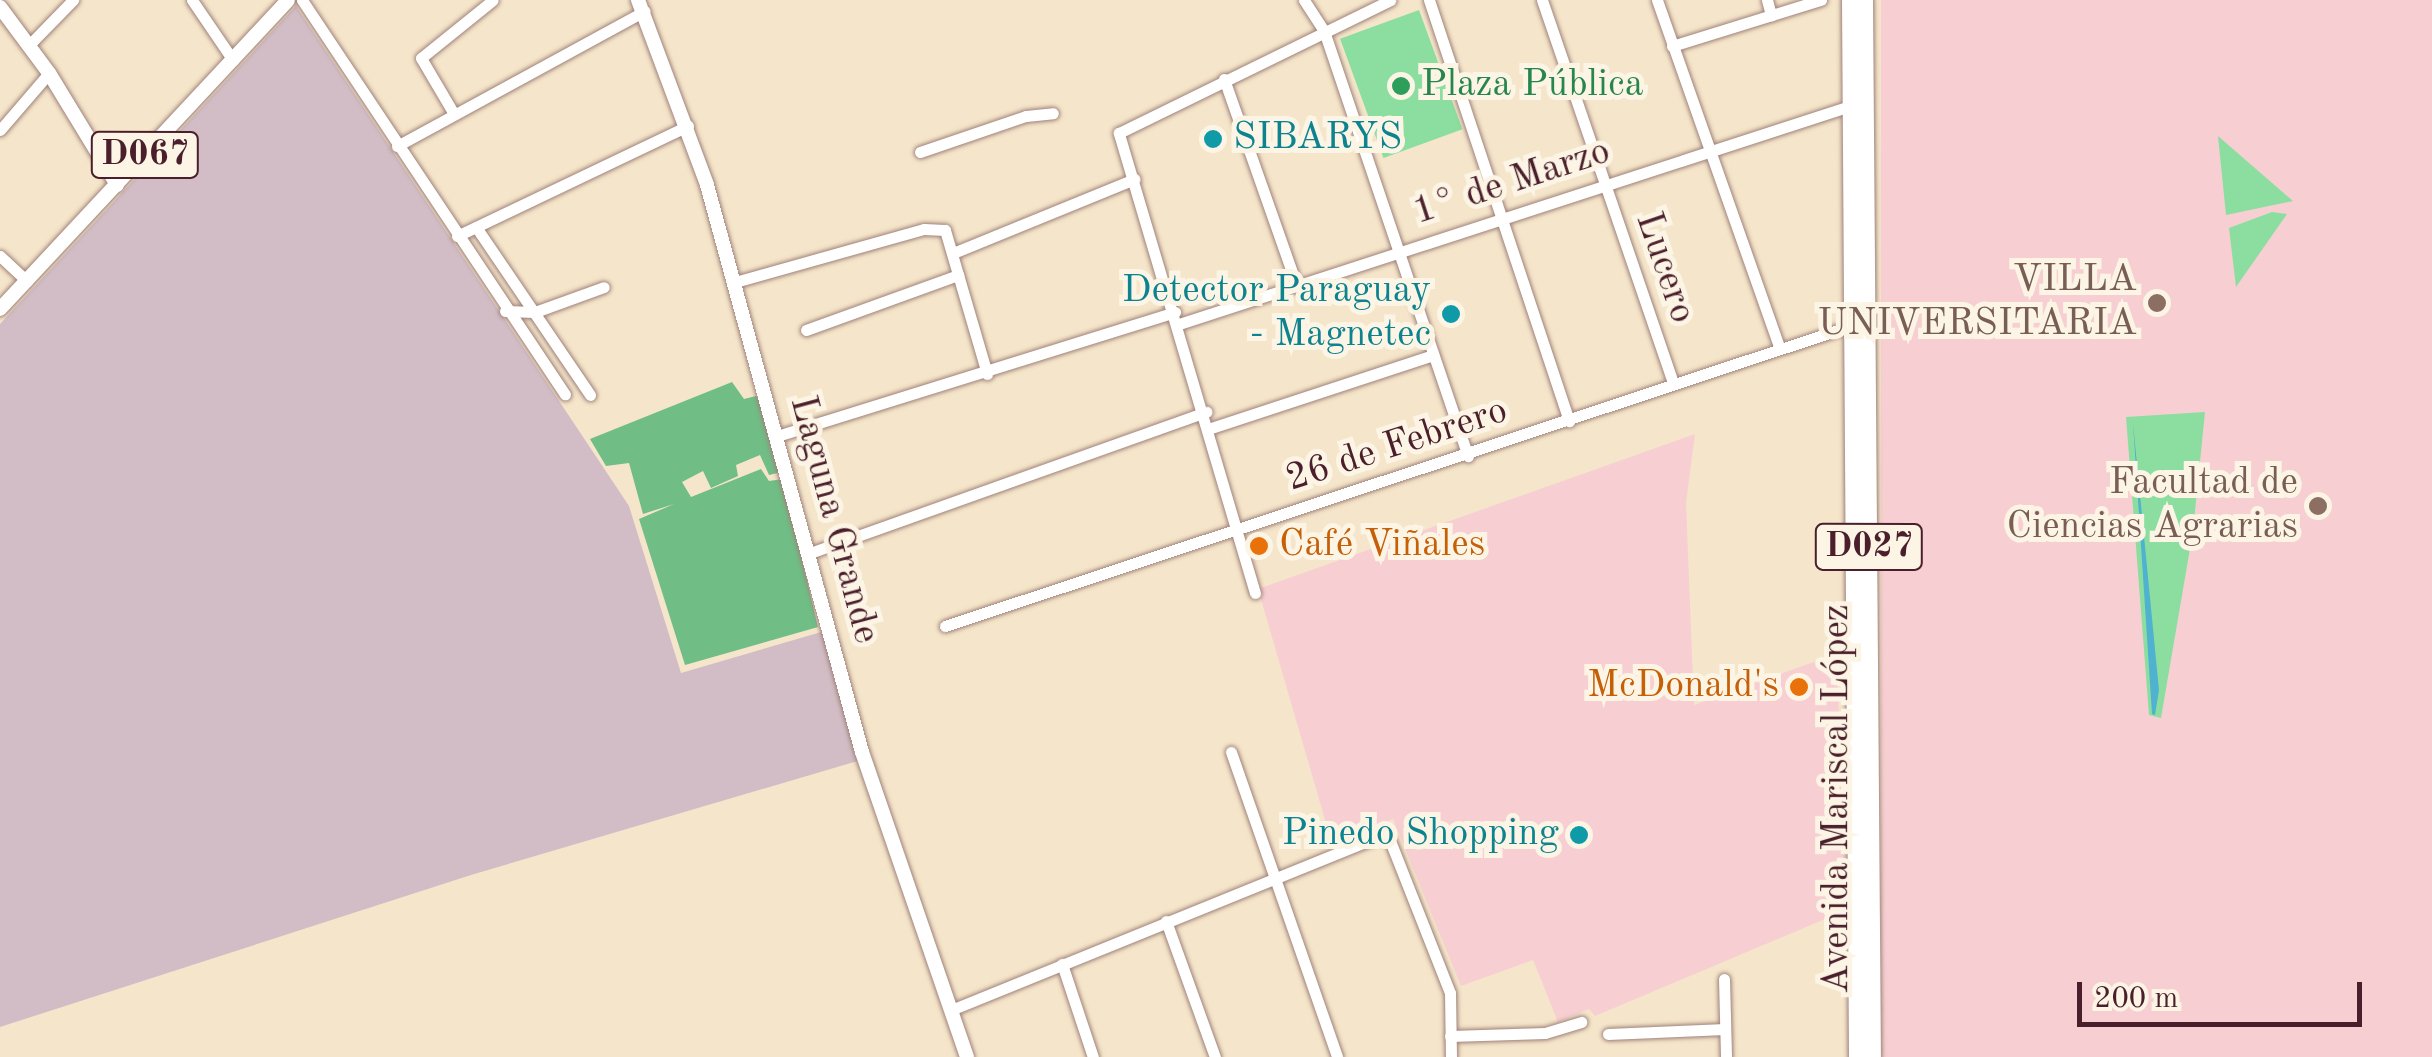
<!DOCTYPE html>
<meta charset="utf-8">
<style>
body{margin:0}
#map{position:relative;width:2432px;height:1057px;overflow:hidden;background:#f5e5ca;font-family:"Old Standard TT",serif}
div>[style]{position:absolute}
.built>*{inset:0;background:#f7cfd2;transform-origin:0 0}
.industrial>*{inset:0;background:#d2bdc6}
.green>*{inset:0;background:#8bdea0;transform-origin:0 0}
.forest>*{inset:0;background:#70bd86}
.water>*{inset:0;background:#4fb2ce}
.roads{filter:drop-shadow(0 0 2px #a0827a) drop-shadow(0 0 2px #a0827a)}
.minor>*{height:11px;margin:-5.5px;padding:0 5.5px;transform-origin:5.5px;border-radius:5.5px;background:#fff}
.major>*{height:14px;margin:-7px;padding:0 7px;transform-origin:7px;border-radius:7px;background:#fff}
.highway>*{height:18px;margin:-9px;padding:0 9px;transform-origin:9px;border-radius:9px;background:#fff}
.dots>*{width:28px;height:28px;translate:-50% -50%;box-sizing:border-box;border:5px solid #fcf5e5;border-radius:50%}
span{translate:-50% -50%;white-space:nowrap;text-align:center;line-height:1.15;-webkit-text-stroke:10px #fcf5e5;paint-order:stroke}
.shield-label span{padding:2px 8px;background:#fcf5e5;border:2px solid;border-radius:8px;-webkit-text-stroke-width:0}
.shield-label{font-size:35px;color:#4a1f2b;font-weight:700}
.leisure-label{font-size:38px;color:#27864d}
.left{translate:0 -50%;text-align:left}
.culture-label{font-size:38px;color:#0d838f}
.right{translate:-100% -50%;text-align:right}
.street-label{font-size:38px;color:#4a1f2b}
.education-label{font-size:38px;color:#785e54}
.food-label{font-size:38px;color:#c56008}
.scale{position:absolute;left:2077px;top:982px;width:285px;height:45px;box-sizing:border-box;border:5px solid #4a1f2b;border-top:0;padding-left:12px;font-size:30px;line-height:35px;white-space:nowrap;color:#4a1f2b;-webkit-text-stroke:8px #fcf5e5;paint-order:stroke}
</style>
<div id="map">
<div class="built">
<i style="left:1881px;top:0;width:551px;height:1057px"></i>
<i style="clip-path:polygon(1695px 434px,1686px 503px,1694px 705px,1836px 654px,1849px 909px,1595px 1016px,1589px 1009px,1558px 1022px,1533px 960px,1461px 986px,1393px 819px,1332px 844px,1258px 589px)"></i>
</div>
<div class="industrial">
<i style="clip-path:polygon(296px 6px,629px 506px,681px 673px,828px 630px,861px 760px,471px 875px,0 1027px,0 324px)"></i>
</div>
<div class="green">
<i style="left:1419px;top:10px;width:127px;height:84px;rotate:70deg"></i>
<i style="clip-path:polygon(2218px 136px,2293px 201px,2226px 215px)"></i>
<i style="clip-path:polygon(2272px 212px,2287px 214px,2236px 287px,2229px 228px)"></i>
<i style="clip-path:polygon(2205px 412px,2193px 531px,2161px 718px,2149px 715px,2126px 417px)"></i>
</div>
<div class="forest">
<i style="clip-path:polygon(732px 382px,744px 399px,756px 396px,764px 407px,782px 472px,769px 475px,760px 455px,736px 465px,738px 476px,711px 488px,703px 471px,682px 482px,691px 497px,761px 469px,769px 481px,783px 479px,818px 627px,685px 665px,639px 519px,674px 504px,643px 514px,629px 463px,606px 466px,590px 439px)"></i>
</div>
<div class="water">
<i style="clip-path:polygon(2133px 423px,2159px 690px,2155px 715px,2152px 714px)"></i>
</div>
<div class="roads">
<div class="minor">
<i style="left:192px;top:0;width:73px;rotate:55.7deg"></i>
<i style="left:302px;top:0;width:474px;rotate:56.3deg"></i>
<i style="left:1304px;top:0;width:37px;rotate:57deg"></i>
<i style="left:1324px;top:31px;width:449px;rotate:71.3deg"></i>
<i style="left:1429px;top:0;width:444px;rotate:71.6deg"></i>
<i style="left:1542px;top:0;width:405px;rotate:71.1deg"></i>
<i style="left:1657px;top:0;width:370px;rotate:70.6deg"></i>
<i style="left:1767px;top:0;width:16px;rotate:75deg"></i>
<i style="left:30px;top:44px;width:62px;rotate:-45.7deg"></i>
<i style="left:1672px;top:46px;width:156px;rotate:-17.2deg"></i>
<i style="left:1224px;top:79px;width:219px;rotate:70.6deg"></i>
<i style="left:454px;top:114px;width:65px;rotate:-120.5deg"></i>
<i style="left:421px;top:58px;width:92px;rotate:-38.9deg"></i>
<i style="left:0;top:130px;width:75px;rotate:-49.3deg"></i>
<i style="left:397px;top:146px;width:282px;rotate:-28.6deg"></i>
<i style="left:920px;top:152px;width:112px;rotate:-18.8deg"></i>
<i style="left:1026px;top:116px;width:27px;rotate:-6deg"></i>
<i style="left:476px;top:227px;width:203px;rotate:55.8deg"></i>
<i style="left:457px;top:236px;width:256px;rotate:-25.5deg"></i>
<i style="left:953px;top:253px;width:196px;rotate:-22.2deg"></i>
<i style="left:0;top:256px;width:37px;rotate:43deg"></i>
<i style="left:735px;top:282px;width:196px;rotate:-15.7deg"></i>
<i style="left:924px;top:229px;width:21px;rotate:3deg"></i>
<i style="left:945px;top:230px;width:150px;rotate:73.7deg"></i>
<i style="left:505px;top:311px;width:30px;rotate:2deg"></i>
<i style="left:535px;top:312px;width:73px;rotate:-19.9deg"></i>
<i style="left:1179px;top:324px;width:712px;rotate:-18deg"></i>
<i style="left:806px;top:330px;width:162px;rotate:-19.9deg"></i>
<i style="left:1211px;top:428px;width:234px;rotate:-18.2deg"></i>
<i style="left:777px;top:436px;width:417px;rotate:-17.3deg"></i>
<i style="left:807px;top:554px;width:424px;rotate:-19.6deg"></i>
<i style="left:1255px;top:593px;width:480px;rotate:-106.5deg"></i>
<i style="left:1119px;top:133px;width:302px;rotate:-26.1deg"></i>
<i style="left:945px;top:626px;width:963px;rotate:-18.34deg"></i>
<i style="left:1231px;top:752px;width:323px;rotate:70.8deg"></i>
<i style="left:1166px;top:921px;width:145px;rotate:70.2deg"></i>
<i style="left:1062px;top:964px;width:98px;rotate:71.6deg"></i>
<i style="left:1724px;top:979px;width:78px;rotate:88.5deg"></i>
<i style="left:951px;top:1010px;width:471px;rotate:-22.1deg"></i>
<i style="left:1387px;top:833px;width:172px;rotate:68.5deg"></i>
<i style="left:1450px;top:993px;width:64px;rotate:89.1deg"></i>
<i style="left:1608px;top:1034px;width:117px;rotate:-2.4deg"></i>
<i style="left:1450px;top:1036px;width:95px;rotate:-1.8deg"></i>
<i style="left:1545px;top:1033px;width:38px;rotate:-17deg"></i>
</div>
<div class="major">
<i style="left:638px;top:0;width:197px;rotate:69.5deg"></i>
<i style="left:707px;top:185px;width:588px;rotate:74.71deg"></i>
<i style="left:862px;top:752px;width:323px;rotate:71deg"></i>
<i style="left:0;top:7px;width:82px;rotate:53.4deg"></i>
<i style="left:49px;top:73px;width:131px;rotate:58.7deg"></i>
<i style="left:0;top:309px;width:422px;rotate:-47deg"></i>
</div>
<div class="highway">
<i style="left:1851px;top:0;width:1057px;rotate:89.62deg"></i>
<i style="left:1864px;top:0;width:1057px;rotate:89.57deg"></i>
</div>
</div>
<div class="dots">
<i style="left:1401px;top:86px;background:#2e9e5b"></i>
<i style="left:1213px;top:139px;background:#0f9aa8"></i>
<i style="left:2157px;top:303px;background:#8d6e63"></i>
<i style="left:1451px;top:314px;background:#0f9aa8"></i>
<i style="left:2318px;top:506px;background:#8d6e63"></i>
<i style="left:1259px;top:546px;background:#e8710a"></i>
<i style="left:1799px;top:687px;background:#e8710a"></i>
<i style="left:1579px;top:835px;background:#0f9aa8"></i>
</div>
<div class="shield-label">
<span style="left:145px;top:155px">D067</span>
<span style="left:1869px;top:547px">D027</span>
</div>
<div class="leisure-label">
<span class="left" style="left:1421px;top:86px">Plaza Pública</span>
</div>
<div class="culture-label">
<span class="left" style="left:1233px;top:139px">SIBARYS</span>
<span class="right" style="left:1431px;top:314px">Detector Paraguay<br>- Magnetec</span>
<span class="right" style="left:1559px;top:835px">Pinedo Shopping</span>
</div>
<div class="street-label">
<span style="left:1512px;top:183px;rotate:-18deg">1° de Marzo</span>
<span style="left:1664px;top:268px;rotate:71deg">Lucero</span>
<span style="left:1397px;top:446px;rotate:-18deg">26 de Febrero</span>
<span style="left:833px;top:520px;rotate:75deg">Laguna Grande</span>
<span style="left:1838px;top:799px;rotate:-90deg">Avenida Mariscal López</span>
</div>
<div class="education-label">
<span class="right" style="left:2137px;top:303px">VILLA<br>UNIVERSITARIA</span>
<span class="right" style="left:2298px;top:506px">Facultad de<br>Ciencias Agrarias</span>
</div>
<div class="food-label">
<span class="left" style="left:1279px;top:546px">Café Viñales</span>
<span class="right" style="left:1779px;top:687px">McDonald's</span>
</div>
<div class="scale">200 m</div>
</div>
